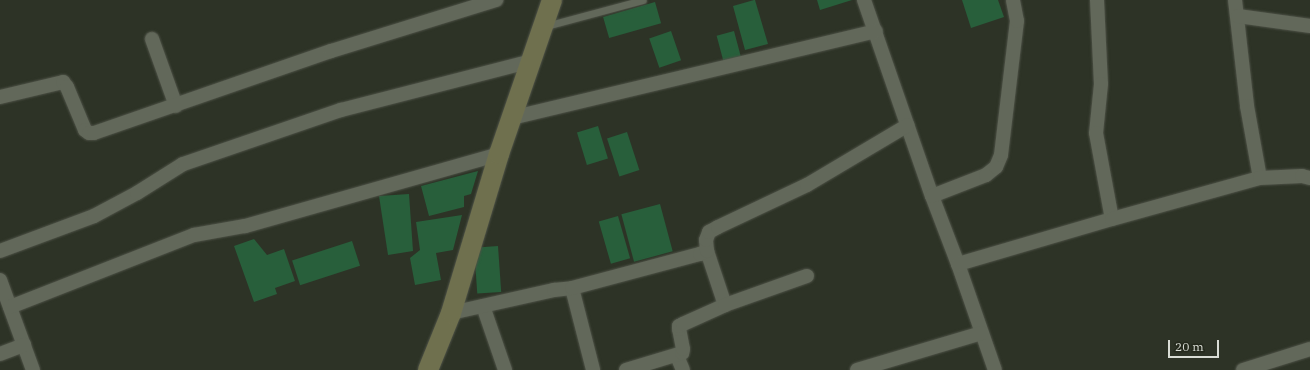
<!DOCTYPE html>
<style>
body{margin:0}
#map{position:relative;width:1310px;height:370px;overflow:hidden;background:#2d3326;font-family:"IBM Plex Serif",serif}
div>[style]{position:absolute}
.building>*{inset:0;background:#285f3b;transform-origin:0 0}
.roads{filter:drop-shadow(0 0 1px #4d5146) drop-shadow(0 0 1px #4d5146)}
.lane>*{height:7px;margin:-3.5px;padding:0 3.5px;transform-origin:3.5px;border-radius:3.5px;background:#62685a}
.street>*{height:14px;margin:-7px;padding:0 7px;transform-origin:7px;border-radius:7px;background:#62685a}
.secondary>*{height:20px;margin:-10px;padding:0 10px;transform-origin:10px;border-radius:10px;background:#6f704e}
span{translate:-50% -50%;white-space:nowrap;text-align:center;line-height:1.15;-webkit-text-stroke:3px #24291c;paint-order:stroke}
.scale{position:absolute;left:1168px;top:340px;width:51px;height:18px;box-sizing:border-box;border:2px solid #d9ddd5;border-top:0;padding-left:5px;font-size:12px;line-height:14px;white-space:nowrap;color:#d9ddd5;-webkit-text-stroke:3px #24291c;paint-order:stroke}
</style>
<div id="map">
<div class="building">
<i style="clip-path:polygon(754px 0,755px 0,768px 44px,745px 50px,733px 6px)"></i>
<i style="clip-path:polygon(817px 0,852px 0,820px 10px)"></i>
<i style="clip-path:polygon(962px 0,998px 0,1004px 17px,971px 28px)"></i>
<i style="left:655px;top:2px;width:22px;height:54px;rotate:74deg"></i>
<i style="left:671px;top:31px;width:31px;height:23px;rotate:71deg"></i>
<i style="left:734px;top:31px;width:30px;height:18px;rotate:75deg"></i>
<i style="left:598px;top:126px;width:34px;height:22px;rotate:73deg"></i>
<i style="left:627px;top:132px;width:40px;height:21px;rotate:72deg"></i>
<i style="clip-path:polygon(478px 171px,471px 194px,464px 196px,464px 207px,429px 216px,421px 186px)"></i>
<i style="clip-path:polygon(409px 194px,413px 251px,388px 255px,379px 196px)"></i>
<i style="left:660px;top:204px;width:49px;height:40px;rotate:75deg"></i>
<i style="clip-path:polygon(462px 215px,453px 250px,436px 253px,441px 280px,415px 285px,410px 258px,420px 250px,416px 222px)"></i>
<i style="left:618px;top:216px;width:44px;height:20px;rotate:74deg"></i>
<i style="clip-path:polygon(254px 239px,267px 255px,284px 249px,295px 281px,275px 288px,277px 294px,254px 302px,234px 246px)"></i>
<i style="left:352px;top:241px;width:26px;height:63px;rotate:72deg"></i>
<i style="left:498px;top:246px;width:46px;height:24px;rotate:86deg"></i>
</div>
<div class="roads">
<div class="lane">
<i style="left:546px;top:26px;width:100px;rotate:-15deg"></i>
</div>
<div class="street">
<i style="left:864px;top:0;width:207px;rotate:70.9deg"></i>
<i style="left:932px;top:196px;width:73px;rotate:69.1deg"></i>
<i style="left:958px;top:264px;width:112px;rotate:70.8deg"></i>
<i style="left:1097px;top:0;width:84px;rotate:87.3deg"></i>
<i style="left:1101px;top:84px;width:49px;rotate:95.8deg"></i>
<i style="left:1096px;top:133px;width:87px;rotate:79.5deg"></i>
<i style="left:1235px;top:0;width:107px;rotate:83.5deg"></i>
<i style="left:1247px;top:106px;width:73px;rotate:79.8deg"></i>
<i style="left:1238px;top:16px;width:73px;rotate:7.9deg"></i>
<i style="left:152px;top:39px;width:71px;rotate:70.3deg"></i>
<i style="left:0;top:97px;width:65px;rotate:-13.4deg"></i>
<i style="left:63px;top:82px;width:6px;rotate:51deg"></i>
<i style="left:67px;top:87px;width:47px;rotate:67.3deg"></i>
<i style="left:85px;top:130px;width:5px;rotate:37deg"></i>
<i style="left:89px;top:133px;width:5px"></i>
<i style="left:94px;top:133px;width:251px;rotate:-19.1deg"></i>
<i style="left:331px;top:51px;width:173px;rotate:-17.2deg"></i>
<i style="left:511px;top:118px;width:375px;rotate:-13.4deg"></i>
<i style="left:932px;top:196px;width:58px;rotate:-21.3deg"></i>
<i style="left:986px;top:175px;width:13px;rotate:-39deg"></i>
<i style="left:996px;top:167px;width:13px;rotate:-67deg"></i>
<i style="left:1001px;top:155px;width:135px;rotate:-83.2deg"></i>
<i style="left:1017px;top:21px;width:21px;rotate:-101deg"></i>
<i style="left:0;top:251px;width:100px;rotate:-20.4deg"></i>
<i style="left:94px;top:216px;width:49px;rotate:-28.1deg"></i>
<i style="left:137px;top:193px;width:54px;rotate:-32.2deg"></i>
<i style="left:183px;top:164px;width:167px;rotate:-18.9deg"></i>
<i style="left:341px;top:110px;width:197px;rotate:-14.4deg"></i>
<i style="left:707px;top:251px;width:57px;rotate:71.6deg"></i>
<i style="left:958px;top:264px;width:160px;rotate:-16.3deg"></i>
<i style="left:1112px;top:219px;width:154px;rotate:-15.5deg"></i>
<i style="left:1260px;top:178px;width:42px;rotate:-2.7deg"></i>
<i style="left:1302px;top:176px;width:8px;rotate:14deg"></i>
<i style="left:0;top:280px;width:96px;rotate:69.9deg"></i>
<i style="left:572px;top:288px;width:85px;rotate:75.6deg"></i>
<i style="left:483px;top:306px;width:68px;rotate:71deg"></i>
<i style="left:10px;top:307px;width:198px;rotate:-21.4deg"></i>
<i style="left:194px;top:235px;width:52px;rotate:-10deg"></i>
<i style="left:245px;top:226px;width:264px;rotate:-15.8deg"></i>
<i style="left:451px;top:313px;width:106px;rotate:-12.6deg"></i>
<i style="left:554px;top:290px;width:18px;rotate:-6deg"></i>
<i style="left:572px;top:288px;width:132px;rotate:-14.9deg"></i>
<i style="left:700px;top:254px;width:8px;rotate:-23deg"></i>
<i style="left:707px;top:251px;width:11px;rotate:-95deg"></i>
<i style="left:706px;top:240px;width:9px;rotate:-69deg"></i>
<i style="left:709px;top:232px;width:10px;rotate:-29deg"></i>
<i style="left:718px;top:227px;width:98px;rotate:-25.3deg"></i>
<i style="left:807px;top:185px;width:117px;rotate:-30.7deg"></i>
<i style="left:0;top:354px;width:26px;rotate:-21deg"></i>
<i style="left:677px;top:356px;width:15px;rotate:67deg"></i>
<i style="left:626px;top:370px;width:59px;rotate:-16.9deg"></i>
<i style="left:682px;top:353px;width:4px;rotate:-76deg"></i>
<i style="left:683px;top:349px;width:20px;rotate:-101deg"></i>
<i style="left:679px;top:329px;width:3px;rotate:-90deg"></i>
<i style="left:679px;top:326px;width:4px;rotate:-27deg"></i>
<i style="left:683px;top:324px;width:46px;rotate:-24.3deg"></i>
<i style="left:725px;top:305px;width:87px;rotate:-19.5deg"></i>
<i style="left:857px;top:370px;width:130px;rotate:-16.5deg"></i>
<i style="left:1243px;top:370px;width:70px;rotate:-17.4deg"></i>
</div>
<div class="secondary">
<i style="left:428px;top:370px;width:61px;rotate:-68deg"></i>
<i style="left:451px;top:313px;width:166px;rotate:-73.2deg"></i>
<i style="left:499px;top:154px;width:163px;rotate:-71deg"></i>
</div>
</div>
<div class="scale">20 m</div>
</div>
